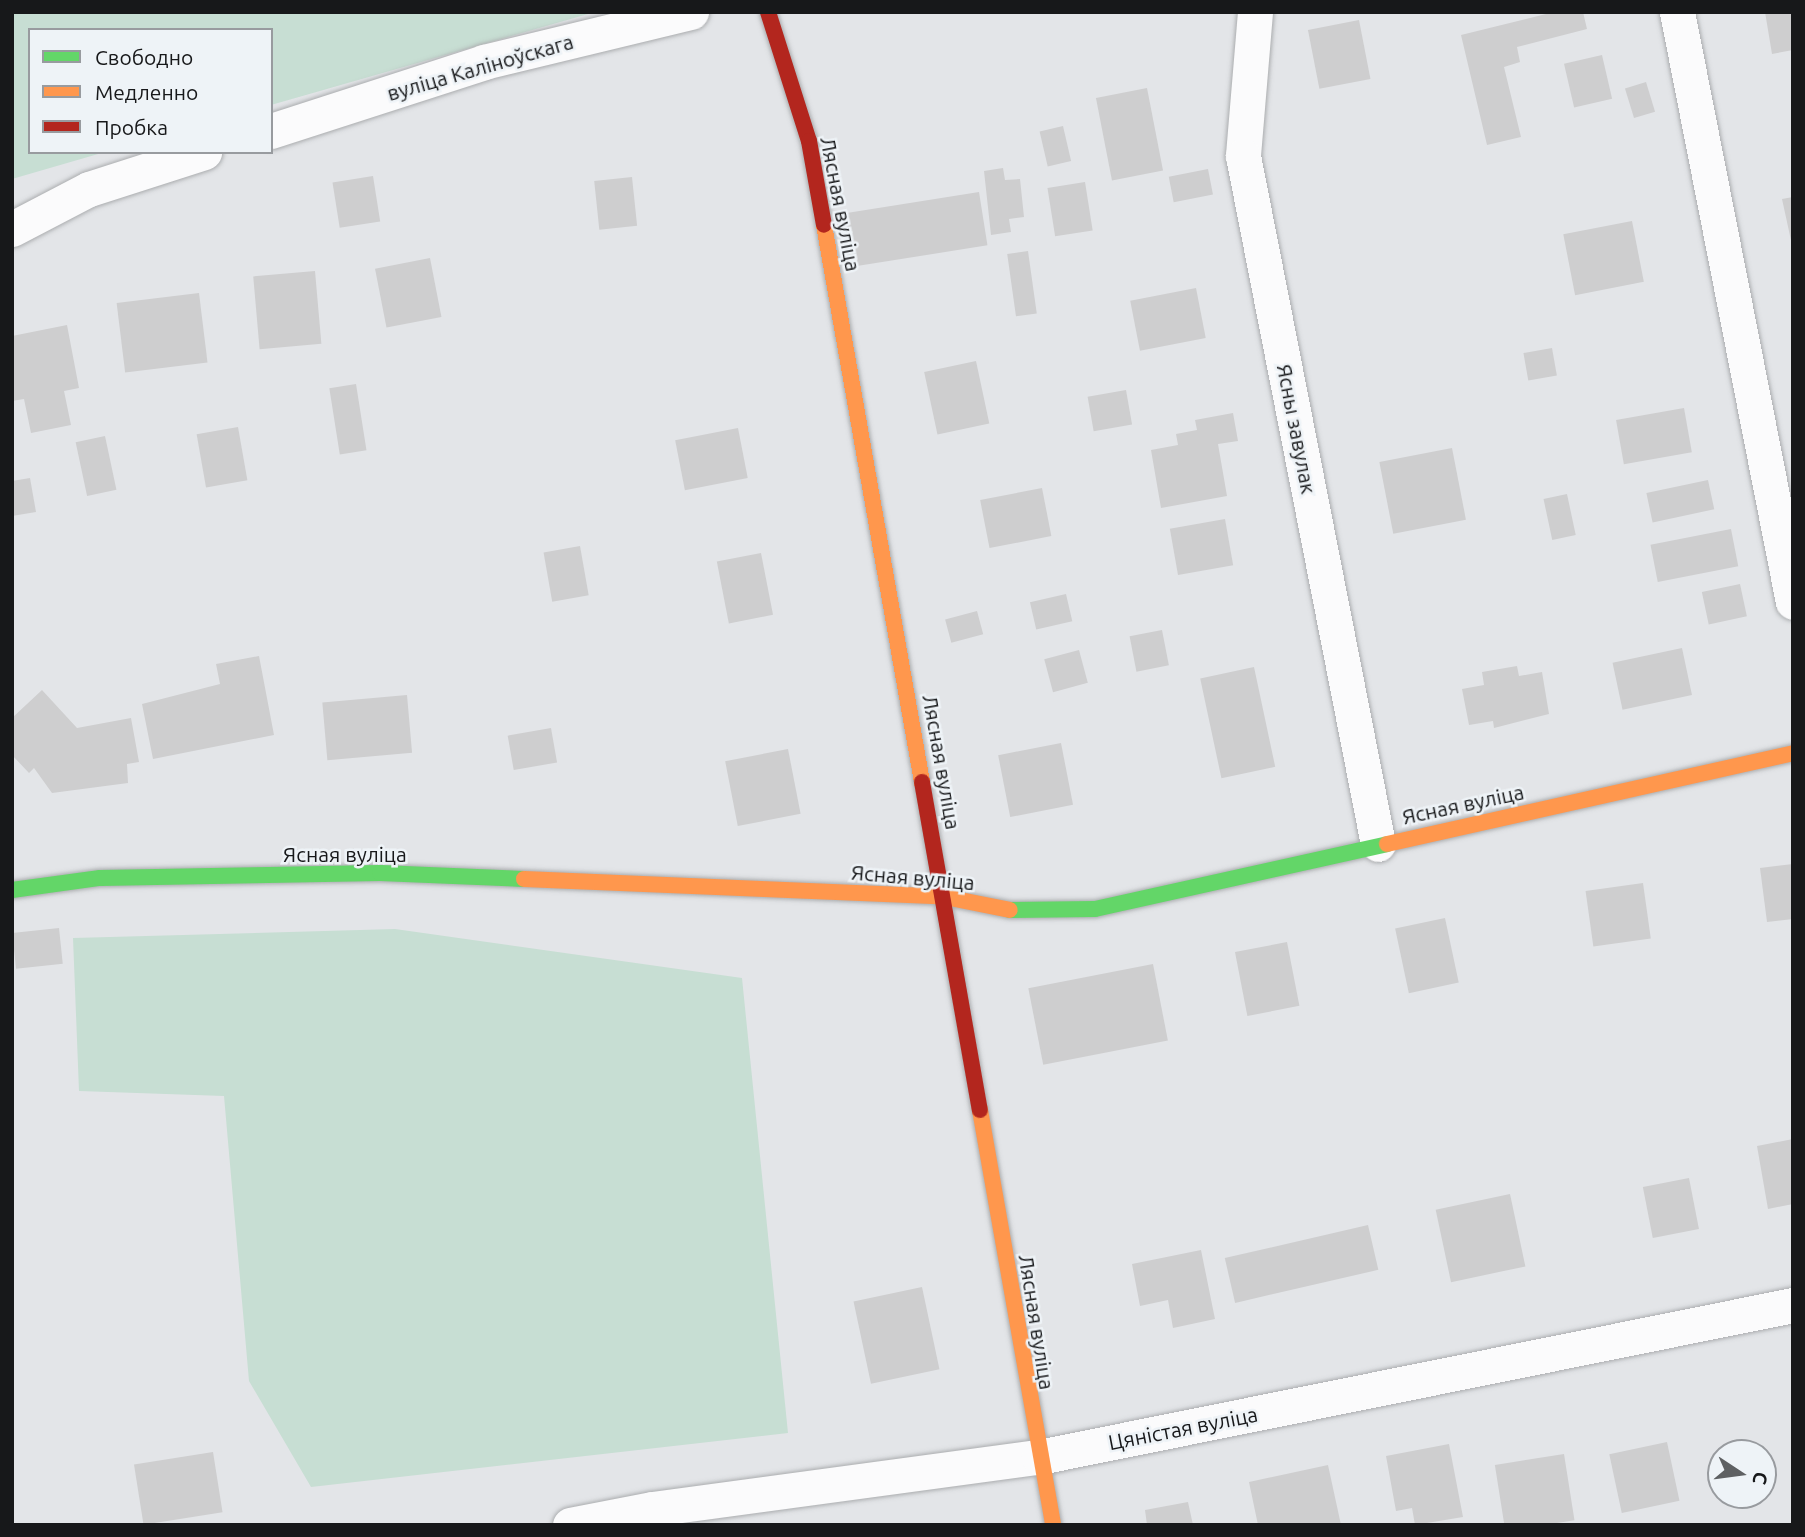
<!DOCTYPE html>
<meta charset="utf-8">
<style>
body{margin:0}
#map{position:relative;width:1805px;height:1537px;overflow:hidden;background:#e3e5e8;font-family:Ubuntu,sans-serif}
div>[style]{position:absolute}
.green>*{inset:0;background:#c7ded3}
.building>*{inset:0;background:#cececf;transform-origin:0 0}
.roads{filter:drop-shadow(0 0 2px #abadaf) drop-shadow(0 0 2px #abadaf)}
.street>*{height:35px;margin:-17.5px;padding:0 17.5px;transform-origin:17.5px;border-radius:17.5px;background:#fbfbfc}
.fast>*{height:16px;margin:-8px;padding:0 8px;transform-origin:8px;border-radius:8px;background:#63d668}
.slow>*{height:16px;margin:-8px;padding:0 8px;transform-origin:8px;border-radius:8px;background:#ff974d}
.jam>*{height:16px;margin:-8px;padding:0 8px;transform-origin:8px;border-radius:8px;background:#b3261e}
span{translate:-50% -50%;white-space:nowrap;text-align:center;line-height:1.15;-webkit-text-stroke:5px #eef3f7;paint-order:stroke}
.street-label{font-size:21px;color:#17181a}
.frame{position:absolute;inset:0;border:14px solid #17181a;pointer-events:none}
.legend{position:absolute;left:28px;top:28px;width:245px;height:126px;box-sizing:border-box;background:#eef3f7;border:2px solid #989b9f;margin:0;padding:9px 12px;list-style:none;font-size:21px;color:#17181a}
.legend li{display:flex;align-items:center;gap:14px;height:35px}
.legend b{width:35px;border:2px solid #989b9f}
.north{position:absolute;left:1707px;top:1439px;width:70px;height:70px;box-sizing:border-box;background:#eef3f7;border:2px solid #989b9f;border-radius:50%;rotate:103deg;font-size:19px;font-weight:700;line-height:28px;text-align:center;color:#17181a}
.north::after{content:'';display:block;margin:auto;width:24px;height:32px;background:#5e6062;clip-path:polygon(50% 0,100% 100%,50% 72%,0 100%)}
</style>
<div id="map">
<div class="green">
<i style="clip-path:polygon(12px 12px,595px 12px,271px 105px,271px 30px,30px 30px,30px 152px,105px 152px,12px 179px)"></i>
<i style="clip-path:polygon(395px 929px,742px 978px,788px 1433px,311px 1487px,249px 1381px,224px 1096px,79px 1091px,73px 938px)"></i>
</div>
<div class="building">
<i style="clip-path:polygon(1554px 12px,1583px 12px,1587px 29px,1517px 47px,1520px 62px,1504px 67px,1521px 137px,1487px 145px,1461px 35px)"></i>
<i style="clip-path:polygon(1765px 12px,1793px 12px,1793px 50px,1772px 54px)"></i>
<i style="left:1359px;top:20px;width:60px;height:52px;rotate:79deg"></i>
<i style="left:1602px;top:55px;width:45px;height:39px;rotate:77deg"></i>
<i style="left:1646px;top:82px;width:31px;height:22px;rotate:73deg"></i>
<i style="left:1147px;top:88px;width:84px;height:52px;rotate:79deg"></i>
<i style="left:1063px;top:126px;width:36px;height:24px;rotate:77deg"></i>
<i style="clip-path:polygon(1003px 168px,1005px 180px,1020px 179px,1024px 217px,1009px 219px,1011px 232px,991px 235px,984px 171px)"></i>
<i style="left:1208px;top:169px;width:26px;height:40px;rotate:79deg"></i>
<i style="left:373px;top:176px;width:46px;height:41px;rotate:81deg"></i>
<i style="left:632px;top:177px;width:49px;height:38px;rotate:84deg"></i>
<i style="left:1085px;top:182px;width:49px;height:38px;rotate:81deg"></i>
<i style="left:979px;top:192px;width:54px;height:145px;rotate:81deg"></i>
<i style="clip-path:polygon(1793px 197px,1793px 245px,1792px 245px,1782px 199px)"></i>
<i style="left:1632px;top:221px;width:62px;height:70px;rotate:79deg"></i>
<i style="left:1028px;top:251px;width:63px;height:21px;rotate:82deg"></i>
<i style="left:430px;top:258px;width:60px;height:56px;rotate:79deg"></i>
<i style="left:315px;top:271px;width:73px;height:62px;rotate:85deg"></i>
<i style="left:1196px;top:288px;width:51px;height:67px;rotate:79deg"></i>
<i style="left:199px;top:293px;width:70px;height:83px;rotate:83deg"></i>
<i style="clip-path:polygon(67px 325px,79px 388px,64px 391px,71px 425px,31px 433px,24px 399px,12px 401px,12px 336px)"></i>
<i style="left:1552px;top:348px;width:28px;height:29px;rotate:80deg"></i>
<i style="left:976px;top:361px;width:64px;height:53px;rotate:78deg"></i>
<i style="left:356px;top:384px;width:67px;height:27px;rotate:81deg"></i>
<i style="left:1126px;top:390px;width:35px;height:39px;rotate:80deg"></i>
<i style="left:1684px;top:408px;width:45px;height:69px;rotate:80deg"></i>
<i style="clip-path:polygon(1233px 413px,1238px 441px,1218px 444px,1227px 496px,1161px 508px,1151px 450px,1178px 445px,1176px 434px,1197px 430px,1195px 420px)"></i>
<i style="left:238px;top:427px;width:54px;height:42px;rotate:80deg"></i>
<i style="left:738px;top:428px;width:51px;height:64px;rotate:79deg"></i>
<i style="left:105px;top:436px;width:55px;height:30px;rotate:78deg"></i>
<i style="left:1452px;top:448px;width:73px;height:74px;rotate:79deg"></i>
<i style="clip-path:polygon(30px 478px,36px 512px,12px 516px,12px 481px)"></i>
<i style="left:1708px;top:480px;width:30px;height:63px;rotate:78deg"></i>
<i style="left:1042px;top:488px;width:49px;height:63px;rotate:79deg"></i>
<i style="left:1567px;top:494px;width:42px;height:24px;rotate:78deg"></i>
<i style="left:1225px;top:519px;width:47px;height:56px;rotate:80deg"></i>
<i style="left:1731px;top:529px;width:38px;height:82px;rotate:79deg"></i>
<i style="left:580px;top:546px;width:50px;height:37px;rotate:80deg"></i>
<i style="left:761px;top:553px;width:63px;height:45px;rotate:79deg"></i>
<i style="left:1740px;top:584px;width:33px;height:39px;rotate:78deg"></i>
<i style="left:1066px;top:594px;width:28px;height:37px;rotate:77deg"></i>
<i style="left:977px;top:611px;width:24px;height:33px;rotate:75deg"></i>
<i style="left:1162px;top:630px;width:36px;height:33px;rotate:79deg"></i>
<i style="left:1682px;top:648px;width:48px;height:71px;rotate:78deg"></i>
<i style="left:1079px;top:650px;width:34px;height:36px;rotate:75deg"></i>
<i style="clip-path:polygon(259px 656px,274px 735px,153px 759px,142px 704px,220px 684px,216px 664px)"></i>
<i style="clip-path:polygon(1517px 666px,1519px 676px,1542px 672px,1549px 714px,1494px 728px,1493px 721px,1469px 725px,1462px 689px,1484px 685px,1482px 672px)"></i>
<i style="left:1254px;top:667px;width:102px;height:55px;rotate:78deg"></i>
<i style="clip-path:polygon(42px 690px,77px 728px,131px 718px,139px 762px,127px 764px,128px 783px,52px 793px,34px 768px,29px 773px,12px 755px,12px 718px)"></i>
<i style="left:407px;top:695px;width:58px;height:85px;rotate:85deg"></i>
<i style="left:551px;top:728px;width:35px;height:44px;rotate:80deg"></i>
<i style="left:1061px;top:743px;width:63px;height:64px;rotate:79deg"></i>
<i style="left:788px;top:749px;width:66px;height:64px;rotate:79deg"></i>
<i style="clip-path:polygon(1793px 864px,1793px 919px,1767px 922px,1760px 868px)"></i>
<i style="left:1643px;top:883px;width:56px;height:58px;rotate:82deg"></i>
<i style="left:1445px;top:918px;width:66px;height:51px;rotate:78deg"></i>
<i style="left:59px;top:928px;width:36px;height:47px;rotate:84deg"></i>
<i style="left:1287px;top:942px;width:65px;height:53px;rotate:79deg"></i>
<i style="left:1153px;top:964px;width:78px;height:127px;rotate:79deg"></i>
<i style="clip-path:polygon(1793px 1139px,1793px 1204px,1768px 1209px,1757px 1146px)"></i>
<i style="left:1689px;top:1178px;width:52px;height:47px;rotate:79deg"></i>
<i style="left:1510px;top:1194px;width:74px;height:76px;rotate:78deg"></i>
<i style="left:1368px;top:1225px;width:46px;height:147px;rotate:77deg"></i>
<i style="clip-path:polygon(1201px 1250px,1215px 1319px,1173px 1328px,1168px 1300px,1140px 1306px,1132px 1264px)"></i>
<i style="left:922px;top:1287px;width:84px;height:70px;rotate:78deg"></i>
<i style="left:1667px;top:1442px;width:60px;height:59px;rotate:78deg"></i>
<i style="clip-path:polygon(1449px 1444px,1463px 1517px,1415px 1525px,1412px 1508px,1396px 1511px,1386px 1456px)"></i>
<i style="left:213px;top:1452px;width:61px;height:80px;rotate:81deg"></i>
<i style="left:1564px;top:1454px;width:67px;height:70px;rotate:81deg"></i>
<i style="clip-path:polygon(1328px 1465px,1341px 1525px,1258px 1525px,1249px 1482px)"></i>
<i style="clip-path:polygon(1188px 1502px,1193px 1525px,1147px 1525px,1145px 1510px)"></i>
</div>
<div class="roads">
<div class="street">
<i style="left:1255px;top:12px;width:144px;rotate:94.8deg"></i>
<i style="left:1243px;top:156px;width:701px;rotate:78.9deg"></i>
<i style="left:1677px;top:12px;width:601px;rotate:78.88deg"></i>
<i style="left:271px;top:131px;width:224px;rotate:-17.9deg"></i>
<i style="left:484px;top:62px;width:213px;rotate:-13.6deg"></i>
<i style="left:12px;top:229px;width:87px;rotate:-27.5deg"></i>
<i style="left:89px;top:189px;width:121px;rotate:-17.8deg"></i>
<i style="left:570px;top:1525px;width:84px;rotate:-11deg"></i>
<i style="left:652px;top:1509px;width:390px;rotate:-7.7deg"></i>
<i style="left:1039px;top:1457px;width:769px;rotate:-11.4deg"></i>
</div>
<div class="fast">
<i style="left:12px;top:890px;width:89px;rotate:-7.8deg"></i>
<i style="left:100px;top:878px;width:280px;rotate:-1deg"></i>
<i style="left:380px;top:873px;width:144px;rotate:2.4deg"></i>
<i style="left:1010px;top:910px;width:85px;rotate:-0.7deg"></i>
<i style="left:1095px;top:909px;width:299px;rotate:-12.5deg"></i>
</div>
<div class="slow">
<i style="left:824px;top:225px;width:566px;rotate:80.02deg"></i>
<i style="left:1387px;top:844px;width:416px;rotate:-12.6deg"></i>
<i style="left:524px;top:879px;width:421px;rotate:2.4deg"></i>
<i style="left:945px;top:897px;width:66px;rotate:11.3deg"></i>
<i style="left:980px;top:1110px;width:421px;rotate:80deg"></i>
</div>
<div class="jam">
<i style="left:768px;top:12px;width:135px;rotate:72.4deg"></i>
<i style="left:809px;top:141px;width:85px;rotate:79.9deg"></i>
<i style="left:922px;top:782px;width:333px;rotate:80deg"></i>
</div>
</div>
<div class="street-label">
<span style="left:480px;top:67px;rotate:-16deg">вуліца Каліноўскага</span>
<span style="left:841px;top:204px;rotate:79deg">Лясная вуліца</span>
<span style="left:1297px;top:429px;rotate:79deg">Ясны завулак</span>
<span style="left:942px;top:762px;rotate:80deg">Лясная вуліца</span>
<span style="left:1463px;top:804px;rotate:-12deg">Ясная вуліца</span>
<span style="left:345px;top:854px">Ясная вуліца</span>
<span style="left:913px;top:877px;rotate:5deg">Ясная вуліца</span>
<span style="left:1037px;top:1322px;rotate:81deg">Лясная вуліца</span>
<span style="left:1183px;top:1428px;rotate:-11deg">Цяністая вуліца</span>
</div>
<div class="frame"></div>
<ul class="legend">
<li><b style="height:9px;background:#63d668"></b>Свободно</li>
<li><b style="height:9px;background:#ff974d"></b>Медленно</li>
<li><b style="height:9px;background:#b3261e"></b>Пробка</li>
</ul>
<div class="north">С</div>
</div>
